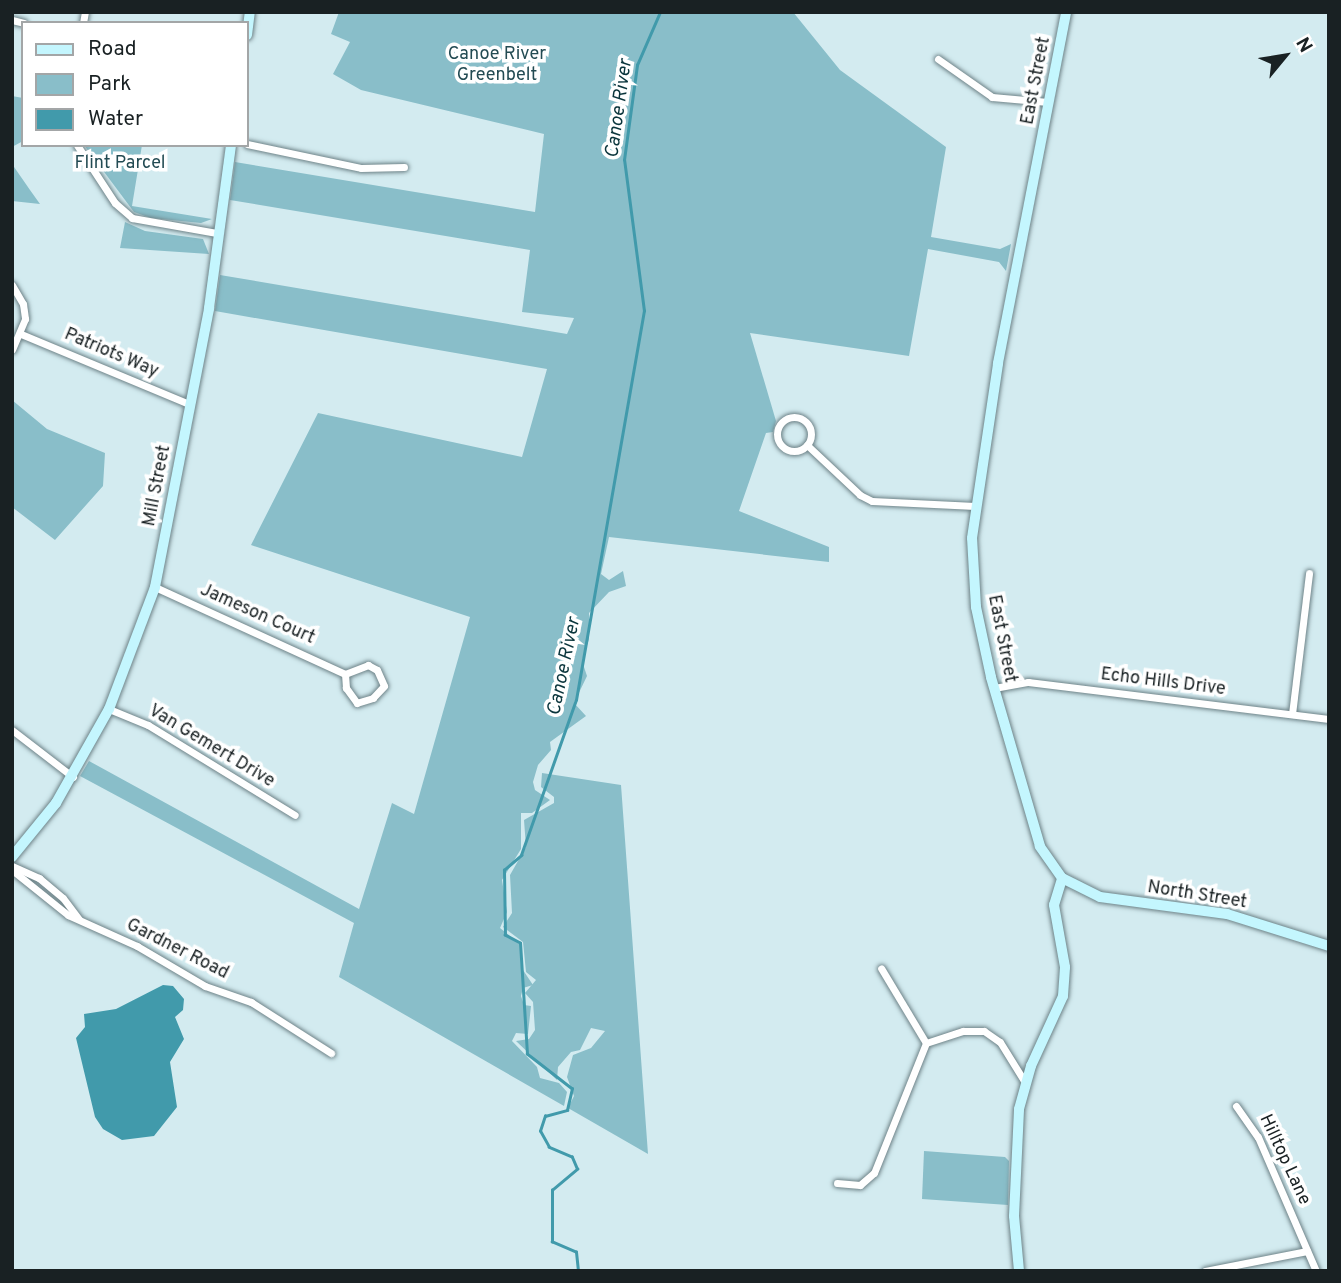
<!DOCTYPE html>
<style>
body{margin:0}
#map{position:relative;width:1341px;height:1283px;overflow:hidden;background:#d3ebf0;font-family:Overpass,sans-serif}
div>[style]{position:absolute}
.green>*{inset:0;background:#89bec9}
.water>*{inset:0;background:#419aab}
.stream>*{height:2.5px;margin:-1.25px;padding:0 1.25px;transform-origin:1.25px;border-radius:1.25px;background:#419aab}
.roads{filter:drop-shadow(0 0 2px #6e8388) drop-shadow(0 0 2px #6e8388)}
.street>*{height:7px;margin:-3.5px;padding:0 3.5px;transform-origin:3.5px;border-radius:3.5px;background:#fff}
.street>.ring{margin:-3.5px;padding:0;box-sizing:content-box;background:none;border:7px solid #fff;border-radius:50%}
.secondary>*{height:10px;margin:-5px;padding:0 5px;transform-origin:5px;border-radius:5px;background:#c4f6fe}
span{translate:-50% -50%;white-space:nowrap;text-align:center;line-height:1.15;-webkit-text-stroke:7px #fff;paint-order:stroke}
.park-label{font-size:18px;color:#234b53}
.street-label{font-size:18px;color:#192123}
.water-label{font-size:19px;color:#0a353c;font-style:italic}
.frame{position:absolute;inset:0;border:14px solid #192123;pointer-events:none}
.legend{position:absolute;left:21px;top:21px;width:228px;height:126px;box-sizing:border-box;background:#fff;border:2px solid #a3a6a7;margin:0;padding:9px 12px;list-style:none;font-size:21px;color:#192123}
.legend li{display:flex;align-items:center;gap:14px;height:35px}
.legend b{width:35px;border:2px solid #a3a6a7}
.north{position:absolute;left:1250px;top:21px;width:70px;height:70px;-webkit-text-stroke:5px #fff;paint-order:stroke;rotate:60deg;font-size:19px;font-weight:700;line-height:28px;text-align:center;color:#192123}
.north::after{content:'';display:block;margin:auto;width:24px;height:32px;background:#192123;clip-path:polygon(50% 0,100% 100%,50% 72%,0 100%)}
</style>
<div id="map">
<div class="green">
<i style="clip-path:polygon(339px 12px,793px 12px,840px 70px,946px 147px,931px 237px,1000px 249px,1011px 244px,1006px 271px,999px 262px,928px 249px,909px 356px,750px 333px,776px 421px,773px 432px,766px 433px,739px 511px,829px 547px,829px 562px,609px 537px,601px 574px,609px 580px,623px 571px,626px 586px,609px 592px,589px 613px,589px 639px,582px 661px,587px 676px,574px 703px,586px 716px,550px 742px,551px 750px,538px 765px,533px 782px,535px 790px,550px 800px,532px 813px,521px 813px,521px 849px,502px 880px,507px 912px,500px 928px,520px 944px,521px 967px,533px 985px,523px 988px,521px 996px,524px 1005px,531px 1006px,528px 1034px,516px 1033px,512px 1041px,537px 1067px,540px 1078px,559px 1083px,567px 1092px,564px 1106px,339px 977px,354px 923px,80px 776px,89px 761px,359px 909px,392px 803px,414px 814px,470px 617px,251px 545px,318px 413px,522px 457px,547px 369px,215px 311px,220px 275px,567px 334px,574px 318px,522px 312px,530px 250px,230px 200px,235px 162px,535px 212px,544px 134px,361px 90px,333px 74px,350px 42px,331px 34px)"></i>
<i style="clip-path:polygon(12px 96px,23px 98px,23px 141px,12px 147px)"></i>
<i style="clip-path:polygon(84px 145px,142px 145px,132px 206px,212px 219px,201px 223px,151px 218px,134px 212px)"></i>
<i style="clip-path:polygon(12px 164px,30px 190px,40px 204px,12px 201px)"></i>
<i style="clip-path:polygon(125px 222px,145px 231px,203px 239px,209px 254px,120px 248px)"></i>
<i style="clip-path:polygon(12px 400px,47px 429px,105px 453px,103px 486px,55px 540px,12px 507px)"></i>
<i style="clip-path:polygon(542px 773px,621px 785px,648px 1154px,568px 1108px,574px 1096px,567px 1077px,573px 1055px,591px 1048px,605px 1031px,591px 1028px,580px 1050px,571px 1052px,558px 1067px,557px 1080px,516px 1041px,529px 1039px,535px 1030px,533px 1002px,525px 993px,536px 980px,526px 972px,523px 942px,503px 927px,512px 913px,510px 875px,526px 847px,524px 820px,554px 803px,554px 797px,541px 787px)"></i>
<i style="clip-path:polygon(924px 1151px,1005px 1157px,1009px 1161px,1008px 1205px,922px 1199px)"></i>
</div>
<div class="water">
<i style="clip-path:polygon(163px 985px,173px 986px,184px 999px,183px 1010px,175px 1017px,184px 1039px,170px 1062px,177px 1107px,154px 1136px,122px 1140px,103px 1129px,95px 1117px,76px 1038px,85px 1027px,84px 1014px,116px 1009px)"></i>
</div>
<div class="stream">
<i style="left:578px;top:1271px;width:19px;rotate:-96deg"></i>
<i style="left:576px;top:1252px;width:26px;rotate:-157deg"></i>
<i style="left:552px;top:1242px;width:52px;rotate:-90deg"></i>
<i style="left:552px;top:1190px;width:33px;rotate:-40deg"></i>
<i style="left:577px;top:1169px;width:13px;rotate:-113deg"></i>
<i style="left:572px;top:1157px;width:25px;rotate:-157deg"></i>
<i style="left:549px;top:1147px;width:18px;rotate:-119deg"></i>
<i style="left:540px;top:1131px;width:16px;rotate:-72deg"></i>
<i style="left:545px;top:1116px;width:23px;rotate:-15deg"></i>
<i style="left:567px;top:1110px;width:22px;rotate:-77deg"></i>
<i style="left:572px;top:1089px;width:57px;rotate:-142.1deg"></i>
<i style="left:527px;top:1054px;width:111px;rotate:-93.6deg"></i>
<i style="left:520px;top:943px;width:17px;rotate:-152deg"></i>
<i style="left:505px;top:935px;width:65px;rotate:-90.9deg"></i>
<i style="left:504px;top:870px;width:23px;rotate:-41deg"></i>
<i style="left:521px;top:855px;width:164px;rotate:-70.5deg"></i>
<i style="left:576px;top:700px;width:395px;rotate:-80.1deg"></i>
<i style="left:644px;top:311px;width:152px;rotate:-97.5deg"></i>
<i style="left:624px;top:160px;width:96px;rotate:-82.2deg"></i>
<i style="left:637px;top:65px;width:58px;rotate:-66.5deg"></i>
</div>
<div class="roads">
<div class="street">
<i style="left:12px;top:20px;width:12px;rotate:14deg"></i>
<i style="left:83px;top:23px;width:11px;rotate:-80deg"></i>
<i style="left:938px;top:59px;width:66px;rotate:35.1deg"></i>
<i style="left:992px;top:97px;width:56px;rotate:5.1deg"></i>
<i style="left:247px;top:144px;width:116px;rotate:11.9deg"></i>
<i style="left:361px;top:168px;width:43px;rotate:-1.3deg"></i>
<i style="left:77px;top:145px;width:69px;rotate:56.8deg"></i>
<i style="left:115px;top:203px;width:23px;rotate:41deg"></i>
<i style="left:132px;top:218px;width:86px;rotate:10deg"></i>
<i style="left:12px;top:285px;width:22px;rotate:60deg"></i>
<i style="left:23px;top:304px;width:15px;rotate:82deg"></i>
<i style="left:25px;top:319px;width:33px;rotate:113deg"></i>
<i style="left:21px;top:334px;width:182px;rotate:22.6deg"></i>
<i class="ring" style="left:777px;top:417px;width:27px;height:27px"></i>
<i style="left:807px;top:445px;width:73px;rotate:43.3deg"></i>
<i style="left:860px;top:495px;width:13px;rotate:27deg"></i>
<i style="left:872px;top:501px;width:103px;rotate:2.8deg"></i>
<i style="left:155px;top:587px;width:209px;rotate:24.6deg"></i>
<i style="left:345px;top:674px;width:25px;rotate:-21deg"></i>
<i style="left:368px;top:665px;width:10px;rotate:29deg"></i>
<i style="left:377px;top:670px;width:17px;rotate:66deg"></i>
<i style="left:384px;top:686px;width:16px;rotate:133deg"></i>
<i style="left:373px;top:698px;width:17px;rotate:163deg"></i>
<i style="left:357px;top:703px;width:19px;rotate:-126deg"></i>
<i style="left:346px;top:688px;width:14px;rotate:-94deg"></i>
<i style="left:994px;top:688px;width:35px;rotate:-10deg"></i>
<i style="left:1028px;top:682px;width:303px;rotate:7deg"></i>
<i style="left:109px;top:709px;width:42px;rotate:22.3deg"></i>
<i style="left:148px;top:725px;width:172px;rotate:31.5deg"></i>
<i style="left:1292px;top:714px;width:142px;rotate:-83.1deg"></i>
<i style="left:12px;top:730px;width:77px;rotate:37.6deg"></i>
<i style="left:12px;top:866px;width:30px;rotate:24deg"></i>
<i style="left:39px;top:878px;width:31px;rotate:40deg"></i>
<i style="left:63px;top:898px;width:26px;rotate:53deg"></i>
<i style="left:12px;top:870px;width:72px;rotate:38.8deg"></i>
<i style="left:68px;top:915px;width:76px;rotate:24.2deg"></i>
<i style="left:137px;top:946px;width:79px;rotate:30.5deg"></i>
<i style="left:205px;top:986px;width:49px;rotate:19.2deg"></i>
<i style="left:251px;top:1002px;width:95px;rotate:32.5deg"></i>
<i style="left:926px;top:1043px;width:39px;rotate:-18deg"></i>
<i style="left:963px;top:1031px;width:21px"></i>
<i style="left:984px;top:1031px;width:19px;rotate:35deg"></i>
<i style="left:1000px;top:1042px;width:49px;rotate:58.2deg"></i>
<i style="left:1236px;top:1106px;width:38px;rotate:55deg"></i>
<i style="left:1258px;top:1137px;width:146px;rotate:66.6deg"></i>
<i style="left:837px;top:1183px;width:23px;rotate:5deg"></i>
<i style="left:860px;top:1185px;width:18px;rotate:-41deg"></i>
<i style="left:874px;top:1173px;width:140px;rotate:-68.2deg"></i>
<i style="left:926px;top:1043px;width:87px;rotate:-121deg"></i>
<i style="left:1205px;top:1271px;width:104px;rotate:-11.1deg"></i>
</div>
<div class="secondary">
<i style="left:247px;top:35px;width:23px;rotate:-83deg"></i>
<i style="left:12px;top:857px;width:70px;rotate:-50.8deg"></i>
<i style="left:56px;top:803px;width:108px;rotate:-60.6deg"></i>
<i style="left:109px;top:709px;width:130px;rotate:-69.3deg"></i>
<i style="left:155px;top:587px;width:284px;rotate:-79deg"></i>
<i style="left:209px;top:308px;width:164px;rotate:-82.3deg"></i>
<i style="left:1062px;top:878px;width:42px;rotate:26.6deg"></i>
<i style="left:1100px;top:897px;width:128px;rotate:7.6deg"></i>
<i style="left:1227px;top:914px;width:107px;rotate:17.4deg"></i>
<i style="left:1019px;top:1271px;width:55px;rotate:-95.2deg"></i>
<i style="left:1014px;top:1216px;width:107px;rotate:-87.3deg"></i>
<i style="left:1019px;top:1109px;width:45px;rotate:-74.4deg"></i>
<i style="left:1031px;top:1066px;width:77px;rotate:-65.4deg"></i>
<i style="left:1063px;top:996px;width:29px;rotate:-86deg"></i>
<i style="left:1065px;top:967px;width:63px;rotate:-100.1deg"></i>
<i style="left:1054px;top:905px;width:28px;rotate:-73deg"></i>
<i style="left:1062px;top:878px;width:39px;rotate:-125deg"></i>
<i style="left:1040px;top:846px;width:176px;rotate:-106.2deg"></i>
<i style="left:991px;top:677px;width:72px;rotate:-102.1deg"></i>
<i style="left:976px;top:607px;width:69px;rotate:-93.3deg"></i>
<i style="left:972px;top:538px;width:177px;rotate:-81.5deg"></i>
<i style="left:998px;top:363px;width:358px;rotate:-79deg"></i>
</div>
</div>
<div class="park-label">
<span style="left:497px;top:66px">Canoe River<br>Greenbelt</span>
<span style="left:120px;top:164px">Flint Parcel</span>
</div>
<div class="street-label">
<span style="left:1037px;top:81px;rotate:-79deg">East Street</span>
<span style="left:111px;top:354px;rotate:23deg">Patriots Way</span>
<span style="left:158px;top:486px;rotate:-79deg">Mill Street</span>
<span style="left:257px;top:615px;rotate:24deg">Jameson Court</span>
<span style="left:1001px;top:639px;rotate:79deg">East Street</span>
<span style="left:1163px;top:683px;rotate:7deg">Echo Hills Drive</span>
<span style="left:211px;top:747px;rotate:31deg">Van Gemert Drive</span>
<span style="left:1197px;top:896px;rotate:9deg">North Street</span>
<span style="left:177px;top:950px;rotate:27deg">Gardner Road</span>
<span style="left:1284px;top:1160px;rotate:65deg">Hilltop Lane</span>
</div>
<div class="water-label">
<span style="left:620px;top:109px;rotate:-82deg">Canoe River</span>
<span style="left:565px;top:667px;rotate:-78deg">Canoe River</span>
</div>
<div class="frame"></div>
<ul class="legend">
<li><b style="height:9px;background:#c4f6fe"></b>Road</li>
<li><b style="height:19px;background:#89bec9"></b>Park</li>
<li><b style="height:19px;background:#419aab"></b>Water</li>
</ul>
<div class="north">N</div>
</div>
